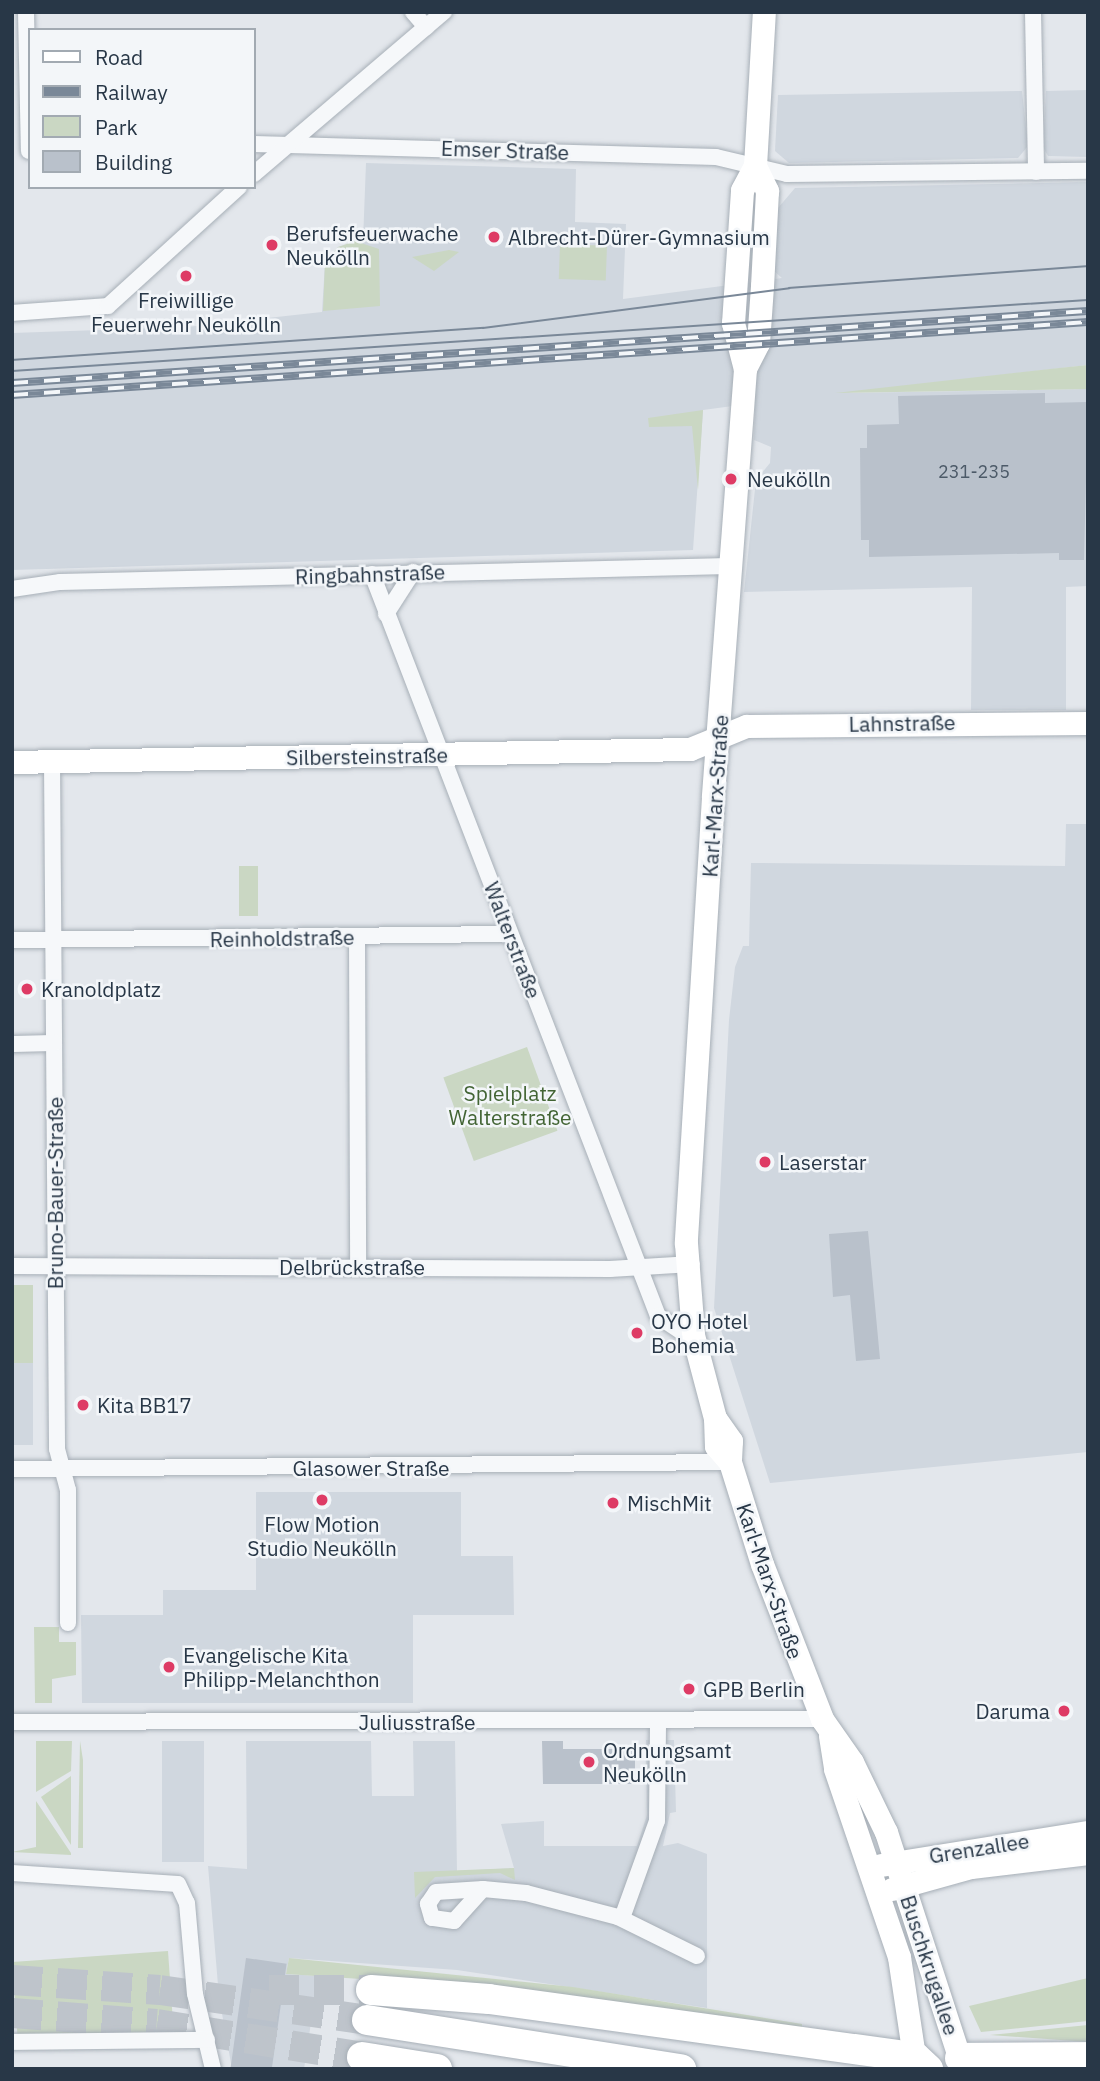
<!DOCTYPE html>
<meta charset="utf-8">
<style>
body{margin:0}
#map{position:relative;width:1100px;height:2081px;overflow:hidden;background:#e3e7ec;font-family:"IBM Plex Sans",sans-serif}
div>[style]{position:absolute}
.built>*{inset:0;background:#d0d7df;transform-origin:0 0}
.green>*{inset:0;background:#cad7c3;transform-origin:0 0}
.building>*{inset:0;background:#b9c1cb;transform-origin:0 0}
.highway-tunnel>*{height:30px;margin-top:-15px;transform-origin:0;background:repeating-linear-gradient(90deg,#bec4cb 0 30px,transparent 0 45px)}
.roads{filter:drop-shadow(0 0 2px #a7afb7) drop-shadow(0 0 2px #a7afb7)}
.street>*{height:16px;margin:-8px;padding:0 8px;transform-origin:8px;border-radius:8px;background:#f6f8fa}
.secondary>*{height:23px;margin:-11.5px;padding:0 11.5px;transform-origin:11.5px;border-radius:11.5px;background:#fff}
.highway>*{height:30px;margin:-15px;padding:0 15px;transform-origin:15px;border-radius:15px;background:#fff}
.tram>*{height:2px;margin:-1px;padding:0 1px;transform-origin:1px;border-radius:1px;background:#7a8898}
.rail>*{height:8px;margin-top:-4px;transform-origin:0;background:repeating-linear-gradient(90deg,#f3f6f9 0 16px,#7a8898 0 32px);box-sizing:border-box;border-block:2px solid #7a8898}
.dots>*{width:19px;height:19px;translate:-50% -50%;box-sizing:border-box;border:4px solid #f3f6f9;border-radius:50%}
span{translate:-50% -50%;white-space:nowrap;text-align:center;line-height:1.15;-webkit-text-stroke:5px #f3f6f9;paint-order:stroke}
.number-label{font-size:18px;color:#4c5a68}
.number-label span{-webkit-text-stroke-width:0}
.street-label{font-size:21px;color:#283747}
.poi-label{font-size:21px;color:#283747}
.left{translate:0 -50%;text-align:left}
.right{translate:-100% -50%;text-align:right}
.park-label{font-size:21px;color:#426434}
.frame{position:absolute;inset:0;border:14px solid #283747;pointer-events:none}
.legend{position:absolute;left:28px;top:28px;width:228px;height:161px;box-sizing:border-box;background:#f3f6f9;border:2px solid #a2aab2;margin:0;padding:9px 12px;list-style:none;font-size:21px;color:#283747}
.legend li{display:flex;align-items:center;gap:14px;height:35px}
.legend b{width:35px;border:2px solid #a2aab2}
</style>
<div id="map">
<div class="built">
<i style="clip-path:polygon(1088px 90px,1088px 157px,1048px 156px,1043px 147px,1046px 91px)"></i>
<i style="clip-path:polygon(1022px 91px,1028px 146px,1018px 158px,789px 163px,775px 151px,778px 95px)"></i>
<i style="clip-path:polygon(366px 163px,576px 169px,575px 222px,626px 224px,623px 299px,782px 278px,774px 271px,778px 208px,795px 188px,1088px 182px,1088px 365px,845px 393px,1088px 389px,1088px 586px,1066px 587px,1066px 710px,971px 710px,972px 587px,744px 592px,756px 480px,770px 463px,771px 447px,754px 440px,755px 403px,703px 410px,693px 550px,12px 570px,12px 333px,187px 327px,322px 312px,325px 263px,338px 247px,363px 241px)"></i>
<i style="clip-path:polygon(1066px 824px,1088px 824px,1088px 1452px,770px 1483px,714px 1308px,729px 1020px,735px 967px,743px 946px,749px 946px,751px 863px,1065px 866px)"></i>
<i style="left:12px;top:1363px;width:21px;height:82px"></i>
<i style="clip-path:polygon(256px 1492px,461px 1492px,461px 1556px,513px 1556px,514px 1615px,413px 1615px,413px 1703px,82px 1703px,81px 1615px,163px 1615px,163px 1590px,256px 1590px)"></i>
<i style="clip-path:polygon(646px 1740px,674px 1740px,676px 1812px,670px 1813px,663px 1846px,678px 1843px,707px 1854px,707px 2008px,457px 1970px,289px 1958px,286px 1974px,318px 1976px,304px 2069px,232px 2069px,219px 1997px,208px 1866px,247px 1869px,246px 1741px,371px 1741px,372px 1796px,414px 1796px,413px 1741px,455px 1741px,457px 1871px,514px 1868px,501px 1824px,544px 1821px,544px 1846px,637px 1846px,647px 1815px)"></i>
<i style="left:162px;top:1741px;width:42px;height:121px"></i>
</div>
<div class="green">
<i style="clip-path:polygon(355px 241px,379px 249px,380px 306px,323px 311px,325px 263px,338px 247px)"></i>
<i style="left:560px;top:244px;width:47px;height:35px;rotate:2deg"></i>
<i style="clip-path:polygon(449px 250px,459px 252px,434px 271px,412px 257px)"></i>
<i style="clip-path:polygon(1088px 365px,1088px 389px,835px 393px,1059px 368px)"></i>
<i style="clip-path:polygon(703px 410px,698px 490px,692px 426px,649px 427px,648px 418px)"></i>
<i style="left:239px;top:866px;width:19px;height:50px"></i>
<i style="left:527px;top:1047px;width:89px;height:89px;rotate:70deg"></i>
<i style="left:12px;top:1285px;width:21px;height:78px"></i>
<i style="clip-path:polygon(34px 1627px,59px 1627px,59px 1642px,76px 1642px,76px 1675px,52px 1679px,52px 1703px,35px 1703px)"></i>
<i style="clip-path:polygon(36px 1741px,72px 1741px,71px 1771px,36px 1792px)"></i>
<i style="clip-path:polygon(80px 1741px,83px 1760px,83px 1848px,78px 1848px)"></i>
<i style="clip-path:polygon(71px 1776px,71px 1845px,41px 1797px)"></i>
<i style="clip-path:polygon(36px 1801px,71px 1853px,71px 1855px,12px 1852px,36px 1847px)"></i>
<i style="clip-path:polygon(514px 1868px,515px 1880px,500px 1873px,435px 1877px,415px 1898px,414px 1872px)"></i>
<i style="left:168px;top:1951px;width:84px;height:156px;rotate:86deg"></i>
<i style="clip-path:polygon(289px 1958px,573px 1987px,802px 2024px,802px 2038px,466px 1986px,286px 1974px)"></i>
<i style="clip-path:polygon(1088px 1978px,1088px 2021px,981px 2032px,969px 2006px)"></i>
<i style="clip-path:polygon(1088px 2025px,1088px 2042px,990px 2035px)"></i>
</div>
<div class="building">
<i style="clip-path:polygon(1045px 393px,1045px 403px,1088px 402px,1084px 560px,1059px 560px,1059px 553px,869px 557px,869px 540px,861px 540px,860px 448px,867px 448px,867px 425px,899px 424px,898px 396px)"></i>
<i style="clip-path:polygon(868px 1231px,880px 1359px,856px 1361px,850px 1295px,833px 1297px,829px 1234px)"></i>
<i style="clip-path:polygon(542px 1741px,563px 1741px,563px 1749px,635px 1749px,635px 1784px,543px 1784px)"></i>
<i style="left:246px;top:1958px;width:41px;height:112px;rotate:8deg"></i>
</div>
<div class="highway-tunnel">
<i style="left:12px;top:1980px;width:148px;rotate:3.9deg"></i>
<i style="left:160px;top:1990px;width:209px;rotate:8.2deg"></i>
<i style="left:269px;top:1990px;width:102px"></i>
<i style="left:12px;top:2013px;width:145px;rotate:4.3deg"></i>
<i style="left:157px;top:2024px;width:208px;rotate:9.1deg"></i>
</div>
<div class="roads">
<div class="street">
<i style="left:26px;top:12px;width:139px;rotate:88.8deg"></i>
<i style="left:413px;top:12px;width:20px;rotate:49deg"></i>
<i style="left:1033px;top:12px;width:160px;rotate:88.9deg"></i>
<i style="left:254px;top:144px;width:462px;rotate:1.6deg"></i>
<i style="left:716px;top:157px;width:73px;rotate:13.5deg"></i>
<i style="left:787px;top:174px;width:301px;rotate:-0.6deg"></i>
<i style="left:254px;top:174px;width:250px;rotate:-40.5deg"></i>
<i style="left:12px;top:313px;width:96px;rotate:-4.2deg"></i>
<i style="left:108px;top:306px;width:177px;rotate:-42.3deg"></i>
<i style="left:372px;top:574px;width:795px;rotate:68.92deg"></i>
<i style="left:658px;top:1316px;width:43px;rotate:33.7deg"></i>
<i style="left:12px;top:589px;width:49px;rotate:-8.3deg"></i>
<i style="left:60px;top:582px;width:669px;rotate:-1.37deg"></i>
<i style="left:386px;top:614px;width:50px;rotate:-57.3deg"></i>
<i style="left:52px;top:761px;width:688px;rotate:89.58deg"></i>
<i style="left:57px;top:1449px;width:42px;rotate:75deg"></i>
<i style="left:68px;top:1490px;width:133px;rotate:90deg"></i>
<i style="left:357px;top:936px;width:331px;rotate:89.8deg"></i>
<i style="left:12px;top:940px;width:498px;rotate:-0.7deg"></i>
<i style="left:12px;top:1044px;width:42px;rotate:-1.4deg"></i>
<i style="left:12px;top:1266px;width:598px;rotate:0.29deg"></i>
<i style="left:610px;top:1269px;width:82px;rotate:-3.5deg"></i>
<i style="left:12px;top:1469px;width:718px;rotate:-0.56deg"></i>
<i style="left:12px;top:1722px;width:810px;rotate:-0.21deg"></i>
<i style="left:12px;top:1873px;width:166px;rotate:3.8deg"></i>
<i style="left:178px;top:1884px;width:21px;rotate:65deg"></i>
<i style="left:187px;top:1903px;width:91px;rotate:85deg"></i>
<i style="left:195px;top:1994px;width:77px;rotate:76.5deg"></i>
<i style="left:483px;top:1889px;width:43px;rotate:132.2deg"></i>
<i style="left:454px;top:1921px;width:22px;rotate:-172deg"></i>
<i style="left:432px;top:1918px;width:15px;rotate:-106deg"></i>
<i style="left:428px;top:1904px;width:14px;rotate:-56deg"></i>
<i style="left:436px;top:1892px;width:47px;rotate:-3.7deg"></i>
<i style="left:483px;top:1889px;width:43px;rotate:5.3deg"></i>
<i style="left:526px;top:1893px;width:95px;rotate:14.6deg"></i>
<i style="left:618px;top:1917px;width:88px;rotate:26.3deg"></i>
<i style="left:622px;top:1918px;width:103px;rotate:-70.2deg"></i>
<i style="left:657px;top:1821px;width:99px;rotate:-89.4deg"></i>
<i style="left:12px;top:2042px;width:195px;rotate:-0.6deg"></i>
</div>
<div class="secondary">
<i style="left:755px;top:166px;width:28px;rotate:64deg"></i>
<i style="left:767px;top:191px;width:95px;rotate:93deg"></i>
<i style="left:762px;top:286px;width:57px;rotate:94deg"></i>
<i style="left:758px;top:343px;width:29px;rotate:117deg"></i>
<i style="left:745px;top:369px;width:429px;rotate:94.3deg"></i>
<i style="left:713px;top:797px;width:447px;rotate:93.5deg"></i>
<i style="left:686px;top:1243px;width:92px;rotate:85.6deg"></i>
<i style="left:693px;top:1335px;width:86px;rotate:75.2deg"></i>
<i style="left:715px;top:1418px;width:28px;rotate:55deg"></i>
<i style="left:731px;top:1441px;width:21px;rotate:93deg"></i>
<i style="left:730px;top:1462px;width:107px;rotate:72.6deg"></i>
<i style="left:762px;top:1564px;width:166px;rotate:68.8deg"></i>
<i style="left:822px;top:1719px;width:52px;rotate:55.1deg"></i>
<i style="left:852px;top:1762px;width:78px;rotate:64.1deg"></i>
<i style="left:886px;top:1832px;width:249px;rotate:72deg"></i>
<i style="left:745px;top:369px;width:48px;rotate:-104.6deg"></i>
<i style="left:733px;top:323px;width:133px;rotate:-86.1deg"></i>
<i style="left:742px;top:190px;width:27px;rotate:-62deg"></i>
<i style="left:755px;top:166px;width:154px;rotate:-86.7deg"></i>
<i style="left:12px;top:762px;width:678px;rotate:-1.1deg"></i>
<i style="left:690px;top:749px;width:61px;rotate:-22.3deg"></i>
<i style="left:746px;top:726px;width:342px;rotate:-0.5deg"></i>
<i style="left:715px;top:1418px;width:28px;rotate:88deg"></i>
<i style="left:716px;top:1446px;width:21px;rotate:49deg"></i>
<i style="left:830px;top:1736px;width:33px;rotate:81deg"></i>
<i style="left:835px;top:1769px;width:199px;rotate:71.2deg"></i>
<i style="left:899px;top:1957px;width:113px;rotate:81.4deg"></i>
<i style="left:881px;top:1865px;width:210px;rotate:-9.1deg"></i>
<i style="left:892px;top:1889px;width:82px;rotate:-15.6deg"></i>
<i style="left:971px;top:1867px;width:118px;rotate:-6.8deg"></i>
</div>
<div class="highway">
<i style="left:371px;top:1990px;width:118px;rotate:4.4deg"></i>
<i style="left:489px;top:1999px;width:430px;rotate:7.8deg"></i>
<i style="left:915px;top:2057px;width:18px;rotate:43deg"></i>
<i style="left:367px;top:2020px;width:318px;rotate:8.9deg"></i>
<i style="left:362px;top:2057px;width:76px;rotate:9.1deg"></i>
<i style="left:960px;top:2058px;width:128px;rotate:-0.4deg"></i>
</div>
</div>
<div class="tram">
<i style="left:12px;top:360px;width:472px;rotate:-3.9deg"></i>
<i style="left:483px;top:328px;width:309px;rotate:-7.4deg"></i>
<i style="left:789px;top:288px;width:300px;rotate:-4.2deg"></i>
<i style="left:12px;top:371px;width:1078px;rotate:-3.78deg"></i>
</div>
<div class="rail">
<i style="left:12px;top:383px;width:1078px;rotate:-3.83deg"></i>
<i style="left:12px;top:395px;width:1078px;rotate:-3.88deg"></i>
</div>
<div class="dots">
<i style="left:494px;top:237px;background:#de3b65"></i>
<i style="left:272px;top:245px;background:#de3b65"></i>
<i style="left:186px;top:276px;background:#de3b65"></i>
<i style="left:731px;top:479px;background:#de3b65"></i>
<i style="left:27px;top:989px;background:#de3b65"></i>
<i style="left:765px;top:1162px;background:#de3b65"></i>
<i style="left:637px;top:1333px;background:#de3b65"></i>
<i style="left:83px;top:1405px;background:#de3b65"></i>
<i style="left:322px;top:1500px;background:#de3b65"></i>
<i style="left:613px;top:1503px;background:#de3b65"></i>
<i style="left:169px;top:1667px;background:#de3b65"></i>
<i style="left:689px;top:1689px;background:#de3b65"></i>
<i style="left:1064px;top:1711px;background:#de3b65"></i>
<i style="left:589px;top:1762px;background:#de3b65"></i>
</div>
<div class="number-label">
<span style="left:974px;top:472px">231-235</span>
</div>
<div class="street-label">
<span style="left:505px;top:150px;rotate:2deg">Emser Straße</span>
<span style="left:370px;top:574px;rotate:-2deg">Ringbahnstraße</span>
<span style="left:902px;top:723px;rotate:-1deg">Lahnstraße</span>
<span style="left:367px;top:756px;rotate:-1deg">Silbersteinstraße</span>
<span style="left:715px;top:796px;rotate:-86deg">Karl-Marx-Straße</span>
<span style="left:282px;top:938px;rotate:-1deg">Reinholdstraße</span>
<span style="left:513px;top:940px;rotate:69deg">Walterstraße</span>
<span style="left:55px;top:1193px;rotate:-90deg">Bruno-Bauer-Straße</span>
<span style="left:352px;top:1267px">Delbrückstraße</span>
<span style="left:371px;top:1468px">Glasower Straße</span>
<span style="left:770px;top:1581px;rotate:71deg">Karl-Marx-Straße</span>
<span style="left:417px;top:1722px">Juliusstraße</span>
<span style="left:979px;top:1848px;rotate:-9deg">Grenzallee</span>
<span style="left:930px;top:1965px;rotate:72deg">Buschkrugallee</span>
</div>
<div class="poi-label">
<span class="left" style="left:286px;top:245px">Berufsfeuerwache<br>Neukölln</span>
<span class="left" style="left:508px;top:237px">Albrecht-Dürer-Gymnasium</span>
<span style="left:186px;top:312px">Freiwillige<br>Feuerwehr Neukölln</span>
<span class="left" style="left:747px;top:479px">Neukölln</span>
<span class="left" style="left:41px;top:989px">Kranoldplatz</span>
<span class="left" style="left:779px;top:1162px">Laserstar</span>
<span class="left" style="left:651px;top:1333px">OYO Hotel<br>Bohemia</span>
<span class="left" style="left:97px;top:1405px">Kita BB17</span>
<span class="left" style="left:627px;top:1503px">MischMit</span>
<span style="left:322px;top:1536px">Flow Motion<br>Studio Neukölln</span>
<span class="left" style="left:183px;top:1667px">Evangelische Kita<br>Philipp-Melanchthon</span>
<span class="left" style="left:703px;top:1689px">GPB Berlin</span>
<span class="right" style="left:1050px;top:1711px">Daruma</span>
<span class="left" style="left:603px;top:1762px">Ordnungsamt<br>Neukölln</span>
</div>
<div class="park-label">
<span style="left:510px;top:1105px">Spielplatz<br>Walterstraße</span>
</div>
<div class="frame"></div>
<ul class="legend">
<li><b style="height:9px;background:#fff"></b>Road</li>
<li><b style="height:9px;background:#7a8898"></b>Railway</li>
<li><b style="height:19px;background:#cad7c3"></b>Park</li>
<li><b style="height:19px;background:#b9c1cb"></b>Building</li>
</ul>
</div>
